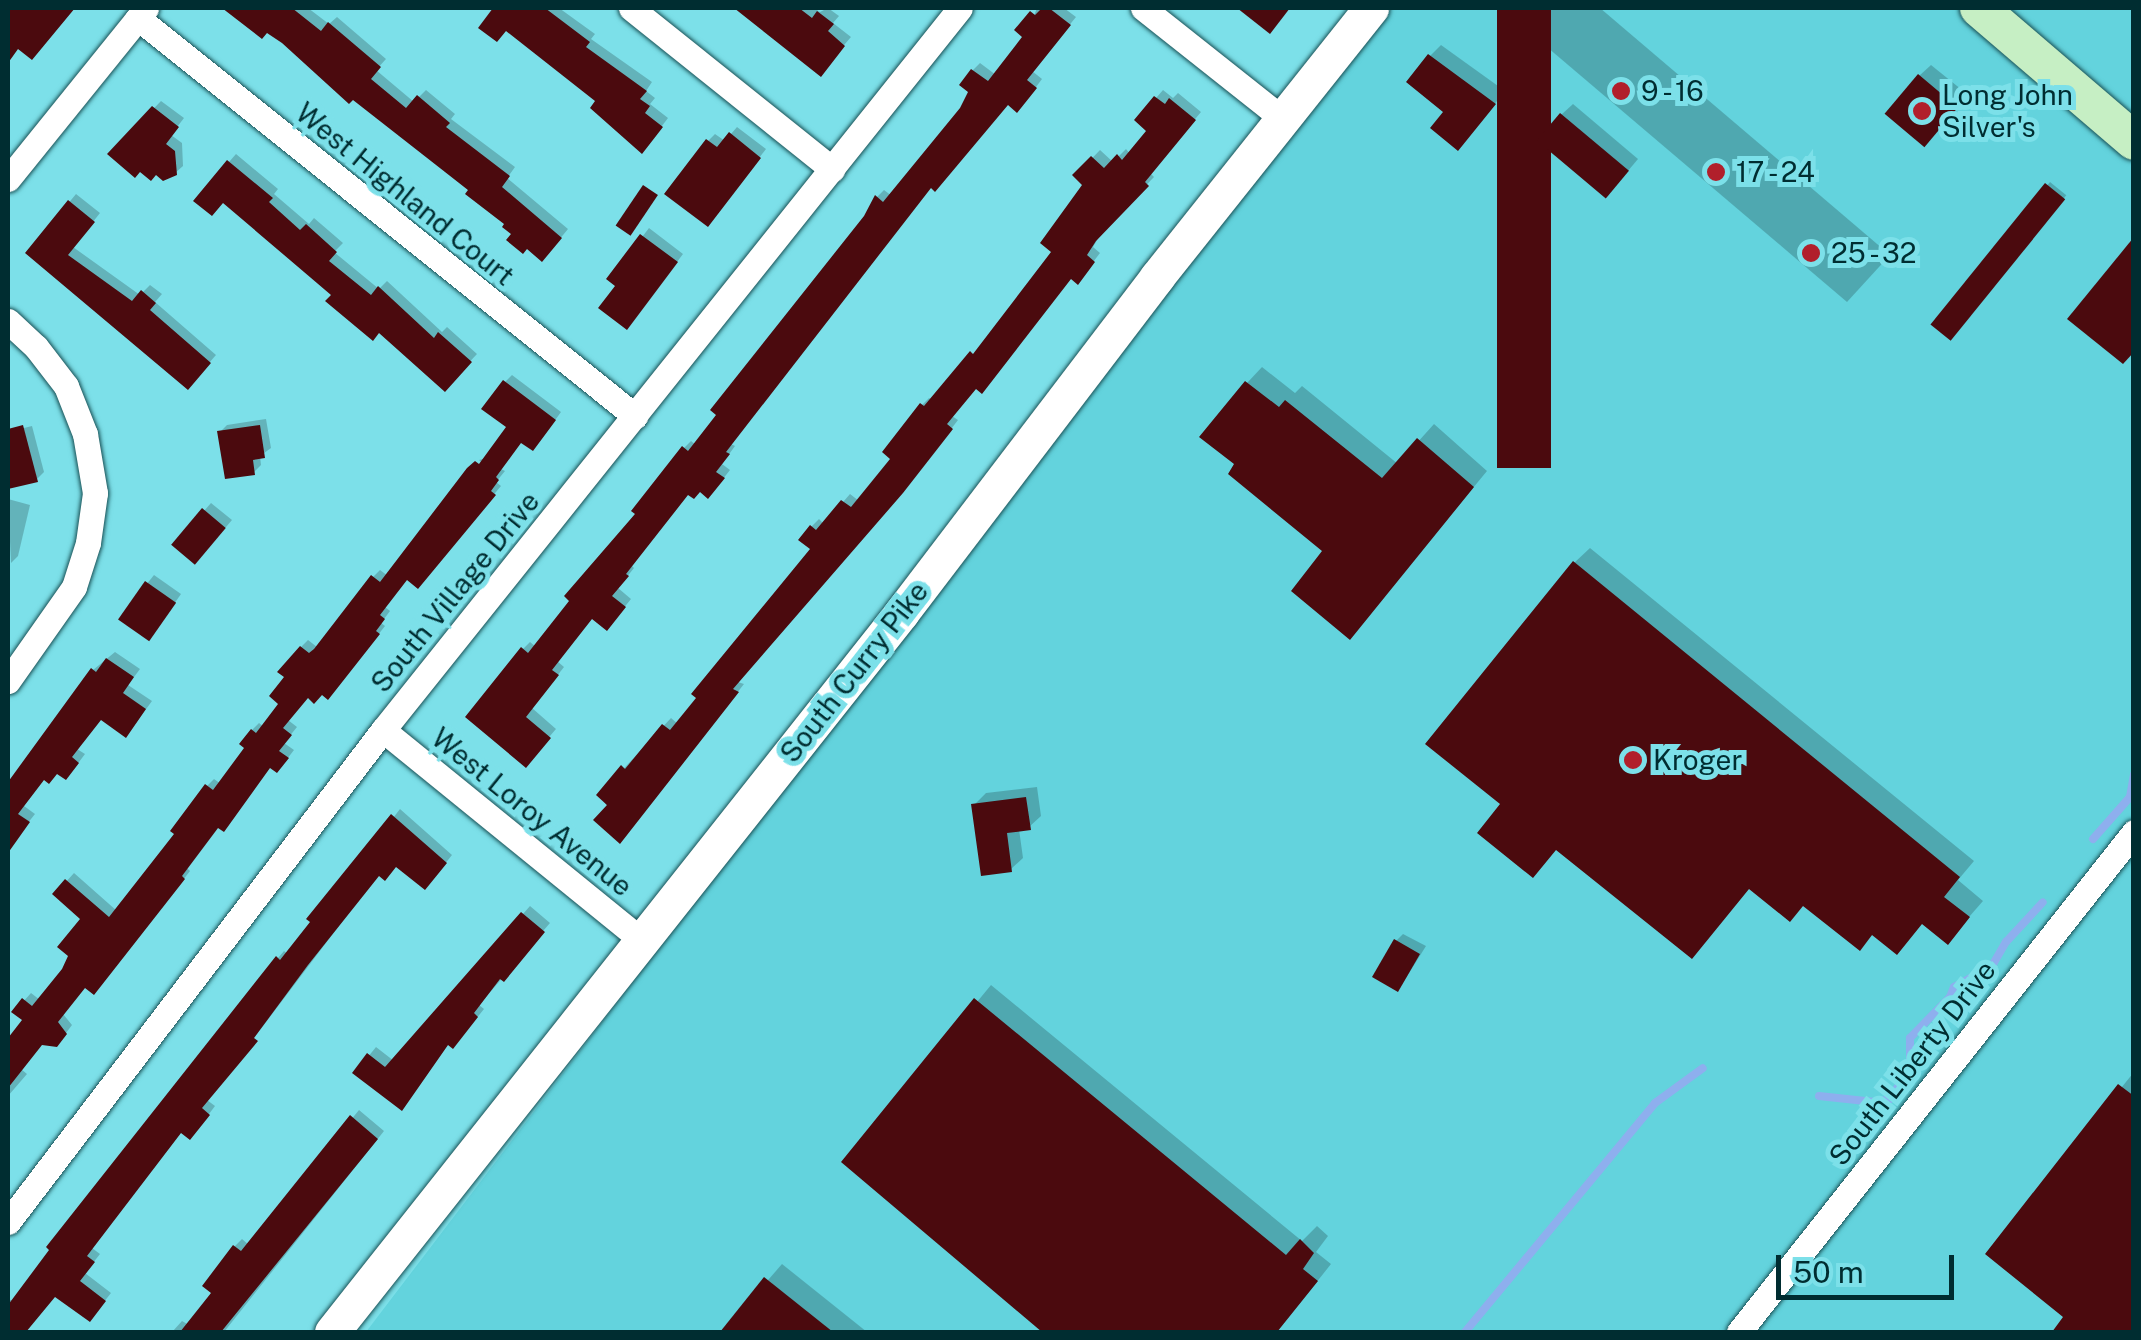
<!DOCTYPE html>
<style>
body{margin:0}
#map{position:relative;width:2141px;height:1340px;overflow:hidden;background:#7ce0e9;font-family:"Public Sans",sans-serif}
div>[style]{position:absolute}
.built>*{inset:0;background:#63d3dd}
.shadow>*{inset:0;background:#0003;transform-origin:0 0}
.stream>*{height:8px;margin:-4px;padding:0 4px;transform-origin:4px;border-radius:4px;background:#8eafee}
.building>*{inset:0;background:#4b0a0e;transform-origin:0 0}
.roads{filter:drop-shadow(0 0 2px #195055) drop-shadow(0 0 2px #195055)}
.minor>*{height:25px;margin:-12.5px;padding:0 12.5px;transform-origin:12.5px;border-radius:12.5px;background:#fff}
.secondary>*{height:35px;margin:-17.5px;padding:0 17.5px;transform-origin:17.5px;border-radius:17.5px;background:#fff}
.primary>*{height:38px;margin:-19px;padding:0 19px;transform-origin:19px;border-radius:19px;background:#c6efc4}
.dots>*{width:28px;height:28px;translate:-50% -50%;box-sizing:border-box;border:5px solid #7ce0e9;border-radius:50%}
span{translate:-50% -50%;white-space:nowrap;text-align:center;line-height:1.15;-webkit-text-stroke:10px #7ce0e9;paint-order:stroke}
.poi-label{font-size:28px;color:#002d31}
.left{translate:0 -50%;text-align:left}
.street-label{font-size:28px;color:#002d31}
.frame{position:absolute;inset:0;border:10px solid #002d31;pointer-events:none}
.scale{position:absolute;left:1776px;top:1255px;width:178px;height:45px;box-sizing:border-box;border:5px solid #002d31;border-top:0;padding-left:12px;font-size:30px;line-height:35px;white-space:nowrap;color:#002d31;-webkit-text-stroke:8px #7ce0e9;paint-order:stroke}
</style>
<div id="map">
<div class="built">
<i style="clip-path:polygon(1362px 8px,2133px 8px,2133px 1332px,366px 1332px,958px 555px)"></i>
</div>
<div class="shadow">
<i style="clip-path:polygon(9px 8px,75px 8px,39px 50px,19px 46px,8px 61px)"></i>
<i style="clip-path:polygon(226px 8px,308px 8px,329px 24px,337px 17px,386px 59px,376px 70px,414px 102px,426px 90px,455px 114px,451px 119px,515px 167px,507px 178px,568px 229px,549px 252px,514px 234px,508px 223px,354px 96px,267px 30px,262px 36px)"></i>
<i style="clip-path:polygon(496px 8px,559px 8px,595px 34px,591px 39px,652px 82px,646px 91px,655px 98px,650px 104px,668px 118px,649px 143px,506px 29px,481px 27px)"></i>
<i style="clip-path:polygon(739px 8px,814px 8px,820px 12px,828px 8px,839px 16px,833px 23px,851px 37px,820px 73px)"></i>
<i style="clip-path:polygon(1037px 8px,1064px 8px,1076px 17px,1032px 71px,1042px 79px,1024px 103px,1008px 103px,931px 186px,731px 444px,735px 446px,722px 464px,730px 470px,715px 489px,689px 492px,631px 565px,634px 568px,618px 588px,631px 599px,614px 620px,593px 617px,557px 661px,564px 667px,532px 708px,556px 729px,525px 765px,523px 649px,530px 642px,536px 647px,684px 448px,691px 441px,696px 445px,866px 217px,877px 197px,884px 190px,892px 196px,962px 109px,971px 91px,963px 84px,973px 70px,980px 63px,996px 75px,1026px 36px)"></i>
<i style="clip-path:polygon(1501px 8px,1600px 8px,1890px 255px,1847px 302px)"></i>
<i style="clip-path:polygon(1441px 45px,1505px 91px,1469px 136px,1447px 111px,1430px 56px)"></i>
<i style="clip-path:polygon(1931px 65px,1967px 94px,1936px 132px,1919px 76px)"></i>
<i style="clip-path:polygon(1163px 90px,1173px 98px,1178px 93px,1201px 112px,1150px 173px,1154px 177px,1103px 230px,1093px 247px,1100px 253px,1084px 274px,1071px 276px,952px 416px,958px 420px,910px 483px,738px 682px,744px 684px,627px 833px,599px 795px,671px 718px,678px 724px,814px 549px,802px 539px,812px 526px,819px 519px,824px 524px,850px 494px,859px 501px,893px 458px,922px 405px,929px 398px,933px 400px,981px 348px,1054px 251px,1086px 184px,1076px 175px,1100px 150px,1113px 162px,1126px 149px,1130px 154px,1150px 130px,1137px 120px)"></i>
<i style="clip-path:polygon(161px 101px,184px 118px,171px 135px,182px 143px,183px 166px,175px 173px,157px 172px,110px 154px)"></i>
<i style="clip-path:polygon(1573px 104px,1638px 159px,1617px 184px,1561px 115px)"></i>
<i style="clip-path:polygon(737px 127px,766px 149px,714px 217px,708px 141px,715px 134px,725px 141px)"></i>
<i style="clip-path:polygon(236px 154px,278px 189px,274px 194px,309px 224px,314px 218px,343px 243px,334px 252px,379px 289px,387px 281px,442px 332px,447px 327px,477px 354px,445px 388px,334px 295px,229px 162px)"></i>
<i style="left:2050px;top:182px;width:21px;height:184px;rotate:39deg"></i>
<i style="clip-path:polygon(76px 194px,100px 213px,73px 247px,140px 295px,150px 285px,162px 294px,155px 302px,216px 355px,195px 379px,28px 252px)"></i>
<i style="clip-path:polygon(649px 228px,683px 254px,634px 319px,619px 285px,610px 279px)"></i>
<i style="clip-path:polygon(1262px 367px,1295px 393px,1302px 386px,1398px 464px,1434px 424px,1487px 471px,1350px 637px,1325px 551px,1238px 463px,1247px 383px)"></i>
<i style="clip-path:polygon(512px 375px,561px 412px,540px 441px,522px 440px,501px 469px,505px 471px,496px 482px,501px 486px,424px 578px,408px 578px,385px 607px,390px 611px,381px 623px,385px 626px,335px 690px,308px 695px,288px 720px,297px 727px,284px 743px,294px 750px,284px 763px,271px 766px,219px 825px,187px 868px,190px 871px,101px 985px,86px 985px,63px 1014px,72px 1025px,63px 1037px,43px 1042px,21px 1069px,27px 1074px,8px 1096px,8px 1053px,25px 1020px,14px 1012px,31px 993px,40px 1000px,64px 970px,83px 919px,55px 894px,74px 873px,117px 911px,178px 833px,207px 786px,214px 779px,221px 784px,248px 747px,252px 730px,259px 723px,264px 727px,282px 704px,287px 677px,301px 647px,308px 640px,317px 647px,373px 577px,380px 570px,388px 576px,491px 470px,479px 460px,487px 458px,509px 427px,505px 382px)"></i>
<i style="clip-path:polygon(266px 419px,271px 448px,260px 456px,261px 465px,254px 472px,220px 432px,227px 425px)"></i>
<i style="clip-path:polygon(32px 426px,44px 472px,36px 480px,8px 487px,8px 432px)"></i>
<i style="clip-path:polygon(8px 499px,30px 505px,18px 556px,11px 563px)"></i>
<i style="clip-path:polygon(211px 503px,232px 520px,203px 554px,175px 544px)"></i>
<i style="clip-path:polygon(1590px 548px,1974px 861px,1958px 880px,1983px 901px,1948px 941px,1923px 922px,1874px 933px,1859px 948px,1804px 904px,1750px 887px,1692px 956px,1504px 804px,1574px 563px)"></i>
<i style="clip-path:polygon(154px 575px,181px 594px,155px 631px,134px 600px)"></i>
<i style="clip-path:polygon(115px 652px,140px 669px,128px 685px,152px 701px,133px 727px,101px 717px,77px 749px,85px 754px,73px 770px,45px 777px,24px 806px,35px 814px,15px 839px,8px 834px,8px 786px,93px 670px)"></i>
<i style="clip-path:polygon(1037px 787px,1041px 816px,1029px 827px,1019px 829px,1023px 858px,1011px 869px,974px 805px,986px 793px)"></i>
<i style="clip-path:polygon(400px 809px,452px 855px,432px 880px,397px 864px,379px 873px,207px 1100px,215px 1106px,197px 1130px,182px 1131px,92px 1248px,100px 1254px,85px 1273px,111px 1293px,96px 1312px,55px 1294px,24px 1332px,8px 1332px,8px 1299px,13px 1301px,278px 958px,284px 951px,288px 954px)"></i>
<i style="clip-path:polygon(530px 906px,550px 923px,479px 1005px,484px 1009px,460px 1039px,449px 1043px,408px 1101px,355px 1073px,376px 1047px,394px 1061px)"></i>
<i style="clip-path:polygon(1403px 934px,1426px 946px,1399px 989px,1396px 941px)"></i>
<i style="clip-path:polygon(991px 985px,1302px 1241px,1317px 1226px,1328px 1236px,1316px 1252px,1331px 1264px,1277px 1332px,1046px 1332px,845px 1162px)"></i>
<i style="clip-path:polygon(2134px 1072px,2134px 1332px,2055px 1332px,2067px 1316px,1988px 1253px)"></i>
<i style="clip-path:polygon(359px 1110px,384px 1131px,224px 1332px,172px 1332px,182px 1321px,189px 1325px,214px 1292px,235px 1246px,242px 1239px,249px 1245px)"></i>
<i style="clip-path:polygon(782px 1264px,867px 1332px,723px 1332px)"></i>
</div>
<div class="stream">
<i style="left:2093px;top:839px;width:56px;rotate:-48.6deg"></i>
<i style="left:2130px;top:797px;width:23px;rotate:-80deg"></i>
<i style="left:1819px;top:1096px;width:56px;rotate:6.1deg"></i>
<i style="left:1875px;top:1102px;width:15px;rotate:-11deg"></i>
<i style="left:1890px;top:1099px;width:37px;rotate:-57deg"></i>
<i style="left:1910px;top:1068px;width:30px;rotate:-90deg"></i>
<i style="left:1910px;top:1038px;width:57px;rotate:-45.7deg"></i>
<i style="left:1950px;top:997px;width:11px;rotate:-68deg"></i>
<i style="left:1954px;top:987px;width:43px;rotate:-28.9deg"></i>
<i style="left:1992px;top:966px;width:28px;rotate:-60deg"></i>
<i style="left:2006px;top:942px;width:54px;rotate:-47.2deg"></i>
<i style="left:1465px;top:1332px;width:298px;rotate:-50.3deg"></i>
<i style="left:1655px;top:1103px;width:59px;rotate:-36.1deg"></i>
</div>
<div class="building">
<i style="clip-path:polygon(8px 8px,75px 8px,32px 60px,18px 49px,8px 63px)"></i>
<i style="clip-path:polygon(222px 8px,292px 8px,321px 31px,328px 22px,381px 67px,371px 79px,406px 108px,417px 95px,450px 123px,446px 127px,510px 176px,502px 187px,562px 238px,542px 262px,527px 249px,523px 254px,506px 240px,511px 234px,502px 227px,504px 224px,465px 194px,468px 190px,353px 100px,349px 104px,282px 43px,267px 33px,262px 39px)"></i>
<i style="clip-path:polygon(493px 8px,545px 8px,590px 42px,586px 47px,647px 91px,640px 99px,650px 106px,645px 113px,663px 127px,642px 154px,590px 108px,595px 101px,506px 31px,497px 42px,478px 28px)"></i>
<i style="clip-path:polygon(734px 8px,799px 8px,812px 18px,817px 11px,834px 24px,828px 31px,845px 46px,821px 77px)"></i>
<i style="clip-path:polygon(1042px 8px,1049px 8px,1071px 25px,1027px 80px,1037px 88px,1017px 113px,1008px 105px,935px 192px,931px 188px,726px 452px,730px 454px,716px 472px,725px 478px,708px 499px,700px 492px,694px 499px,688px 495px,626px 574px,629px 576px,612px 596px,626px 607px,607px 631px,592px 619px,552px 670px,559px 675px,526px 717px,551px 738px,526px 768px,465px 717px,521px 647px,528px 653px,569px 601px,564px 596px,635px 514px,631px 511px,682px 446px,688px 451px,716px 415px,710px 410px,864px 216px,875px 195px,883px 202px,960px 108px,968px 92px,959px 85px,971px 69px,988px 81px,1022px 37px,1014px 30px,1030px 11px,1035px 15px)"></i>
<i style="clip-path:polygon(1237px 8px,1290px 8px,1270px 34px)"></i>
<i style="left:1497px;top:8px;width:54px;height:460px"></i>
<i style="clip-path:polygon(1428px 54px,1496px 104px,1458px 151px,1430px 128px,1443px 112px,1406px 82px)"></i>
<i style="left:1918px;top:74px;width:52px;height:52px;rotate:40deg"></i>
<i style="clip-path:polygon(1154px 96px,1165px 104px,1169px 98px,1196px 120px,1145px 182px,1149px 186px,1096px 241px,1087px 255px,1095px 262px,1078px 285px,1071px 279px,982px 394px,976px 389px,947px 424px,953px 429px,903px 493px,733px 689px,739px 692px,620px 844px,593px 820px,607px 805px,596px 795px,621px 765px,625px 769px,662px 724px,670px 730px,696px 698px,691px 694px,810px 549px,798px 540px,810px 525px,816px 530px,841px 500px,851px 507px,890px 459px,882px 452px,920px 403px,924px 406px,970px 351px,973px 354px,1051px 252px,1040px 243px,1082px 185px,1072px 175px,1091px 156px,1104px 168px,1117px 154px,1122px 160px,1146px 131px,1134px 120px)"></i>
<i style="clip-path:polygon(152px 106px,179px 127px,166px 144px,175px 151px,177px 175px,163px 181px,156px 175px,151px 181px,140px 172px,135px 178px,107px 154px)"></i>
<i style="left:1560px;top:113px;width:90px;height:36px;rotate:40deg"></i>
<i style="clip-path:polygon(729px 132px,761px 158px,708px 227px,664px 194px,706px 139px,717px 147px)"></i>
<i style="clip-path:polygon(227px 160px,273px 198px,269px 202px,300px 230px,306px 224px,337px 252px,329px 261px,371px 295px,378px 286px,434px 338px,438px 332px,472px 362px,445px 392px,379px 333px,373px 341px,325px 301px,331px 295px,223px 203px,212px 216px,193px 201px)"></i>
<i style="left:2045px;top:183px;width:26px;height:182px;rotate:39deg"></i>
<i style="left:643px;top:185px;width:18px;height:49px;rotate:34deg"></i>
<i style="clip-path:polygon(68px 200px,95px 222px,68px 255px,132px 301px,141px 290px,156px 303px,150px 310px,211px 363px,188px 390px,25px 253px)"></i>
<i style="clip-path:polygon(640px 234px,678px 262px,627px 330px,598px 308px,615px 286px,606px 279px)"></i>
<i style="clip-path:polygon(2134px 237px,2134px 352px,2123px 364px,2067px 319px)"></i>
<i style="clip-path:polygon(503px 380px,556px 420px,533px 451px,521px 443px,496px 477px,499px 480px,491px 491px,496px 495px,418px 589px,407px 580px,380px 615px,385px 619px,376px 631px,380px 634px,328px 700px,322px 695px,314px 704px,308px 698px,283px 728px,292px 735px,279px 751px,289px 758px,277px 773px,270px 768px,224px 832px,218px 828px,182px 876px,185px 879px,94px 995px,85px 988px,58px 1022px,67px 1034px,57px 1047px,42px 1045px,8px 1088px,8px 1038px,22px 1020px,11px 1012px,22px 998px,32px 1006px,62px 969px,68px 956px,57px 947px,80px 919px,52px 894px,65px 879px,109px 917px,174px 834px,170px 831px,205px 784px,213px 790px,244px 748px,239px 744px,251px 729px,256px 733px,278px 704px,269px 696px,284px 677px,277px 672px,300px 646px,309px 653px,314px 649px,371px 575px,380px 582px,467px 468px,475px 461px,479px 464px,506px 427px,481px 409px)"></i>
<i style="clip-path:polygon(1245px 381px,1279px 407px,1285px 400px,1382px 478px,1417px 438px,1474px 487px,1350px 640px,1291px 591px,1322px 551px,1228px 474px,1234px 464px,1199px 437px)"></i>
<i style="clip-path:polygon(23px 425px,38px 482px,8px 489px,8px 429px)"></i>
<i style="clip-path:polygon(260px 425px,265px 458px,253px 460px,255px 475px,225px 479px,217px 431px)"></i>
<i style="left:202px;top:508px;width:31px;height:48px;rotate:40deg"></i>
<i style="clip-path:polygon(1573px 561px,1960px 877px,1944px 897px,1970px 917px,1948px 945px,1922px 924px,1897px 955px,1872px 935px,1860px 951px,1803px 906px,1790px 922px,1749px 889px,1692px 959px,1556px 850px,1533px 878px,1477px 833px,1500px 804px,1425px 744px)"></i>
<i style="left:145px;top:581px;width:38px;height:47px;rotate:35deg"></i>
<i style="clip-path:polygon(106px 658px,134px 677px,123px 693px,146px 709px,126px 738px,101px 720px,72px 757px,79px 763px,66px 780px,57px 774px,49px 784px,44px 780px,18px 814px,30px 822px,8px 853px,8px 782px,91px 668px,96px 672px)"></i>
<i style="clip-path:polygon(1026px 797px,1031px 830px,1007px 833px,1012px 872px,981px 876px,971px 804px)"></i>
<i style="clip-path:polygon(391px 814px,447px 863px,425px 890px,396px 867px,385px 881px,379px 876px,308px 965px,254px 1038px,258px 1041px,202px 1108px,210px 1115px,190px 1140px,181px 1133px,87px 1256px,95px 1262px,80px 1281px,106px 1301px,90px 1322px,55px 1297px,26px 1332px,8px 1332px,8px 1305px,49px 1250px,46px 1247px,276px 956px,280px 960px,310px 922px,306px 919px)"></i>
<i style="clip-path:polygon(521px 912px,545px 932px,504px 982px,500px 979px,474px 1013px,478px 1017px,453px 1049px,448px 1045px,402px 1111px,352px 1073px,367px 1053px,385px 1067px)"></i>
<i style="left:1394px;top:939px;width:30px;height:44px;rotate:30deg"></i>
<i style="clip-path:polygon(974px 998px,1286px 1255px,1300px 1239px,1314px 1253px,1303px 1269px,1318px 1281px,1277px 1332px,1042px 1332px,841px 1162px)"></i>
<i style="clip-path:polygon(2118px 1084px,2134px 1096px,2134px 1332px,2052px 1332px,2063px 1317px,1985px 1254px)"></i>
<i style="clip-path:polygon(350px 1115px,378px 1139px,221px 1332px,180px 1332px,211px 1293px,202px 1286px,233px 1245px,241px 1251px)"></i>
<i style="clip-path:polygon(764px 1277px,833px 1332px,720px 1332px)"></i>
</div>
<div class="roads">
<div class="minor">
<i style="left:631px;top:8px;width:258px;rotate:38.7deg"></i>
<i style="left:1143px;top:8px;width:177px;rotate:38.4deg"></i>
<i style="left:138px;top:18px;width:637px;rotate:38.69deg"></i>
<i style="left:8px;top:179px;width:220px;rotate:-51.1deg"></i>
<i style="left:8px;top:321px;width:38px;rotate:43deg"></i>
<i style="left:36px;top:347px;width:49px;rotate:52.4deg"></i>
<i style="left:66px;top:386px;width:52px;rotate:68.4deg"></i>
<i style="left:85px;top:434px;width:60px;rotate:80.4deg"></i>
<i style="left:95px;top:493px;width:50px;rotate:98deg"></i>
<i style="left:88px;top:543px;width:46px;rotate:107.7deg"></i>
<i style="left:74px;top:587px;width:115px;rotate:125.1deg"></i>
<i style="left:383px;top:730px;width:335px;rotate:39.1deg"></i>
<i style="left:8px;top:1222px;width:619px;rotate:-52.69deg"></i>
<i style="left:383px;top:730px;width:924px;rotate:-51.37deg"></i>
<i style="left:1739px;top:1332px;width:637px;rotate:-51.69deg"></i>
</div>
<div class="secondary">
<i style="left:332px;top:1332px;width:918px;rotate:-51.63deg"></i>
<i style="left:902px;top:612px;width:421px;rotate:-52.7deg"></i>
<i style="left:1157px;top:277px;width:344px;rotate:-51.5deg"></i>
</div>
<div class="primary">
<i style="left:1979px;top:8px;width:204px;rotate:40.6deg"></i>
</div>
</div>
<div class="dots">
<i style="left:1621px;top:91px;background:#b11f2b"></i>
<i style="left:1922px;top:111px;background:#b11f2b"></i>
<i style="left:1716px;top:172px;background:#b11f2b"></i>
<i style="left:1811px;top:253px;background:#b11f2b"></i>
<i style="left:1633px;top:760px;background:#b11f2b"></i>
</div>
<div class="poi-label">
<span class="left" style="left:1641px;top:91px">9 - 16</span>
<span class="left" style="left:1942px;top:111px">Long John<br>Silver's</span>
<span class="left" style="left:1736px;top:172px">17 - 24</span>
<span class="left" style="left:1831px;top:253px">25 - 32</span>
<span class="left" style="left:1653px;top:760px">Kroger</span>
</div>
<div class="street-label">
<span style="left:405px;top:194px;rotate:39deg">West Highland Court</span>
<span style="left:455px;top:592px;rotate:-51deg">South Village Drive</span>
<span style="left:854px;top:672px;rotate:-52deg">South Curry Pike</span>
<span style="left:532px;top:812px;rotate:39deg">West Loroy Avenue</span>
<span style="left:1912px;top:1063px;rotate:-52deg">South Liberty Drive</span>
</div>
<div class="frame"></div>
<div class="scale">50 m</div>
</div>
